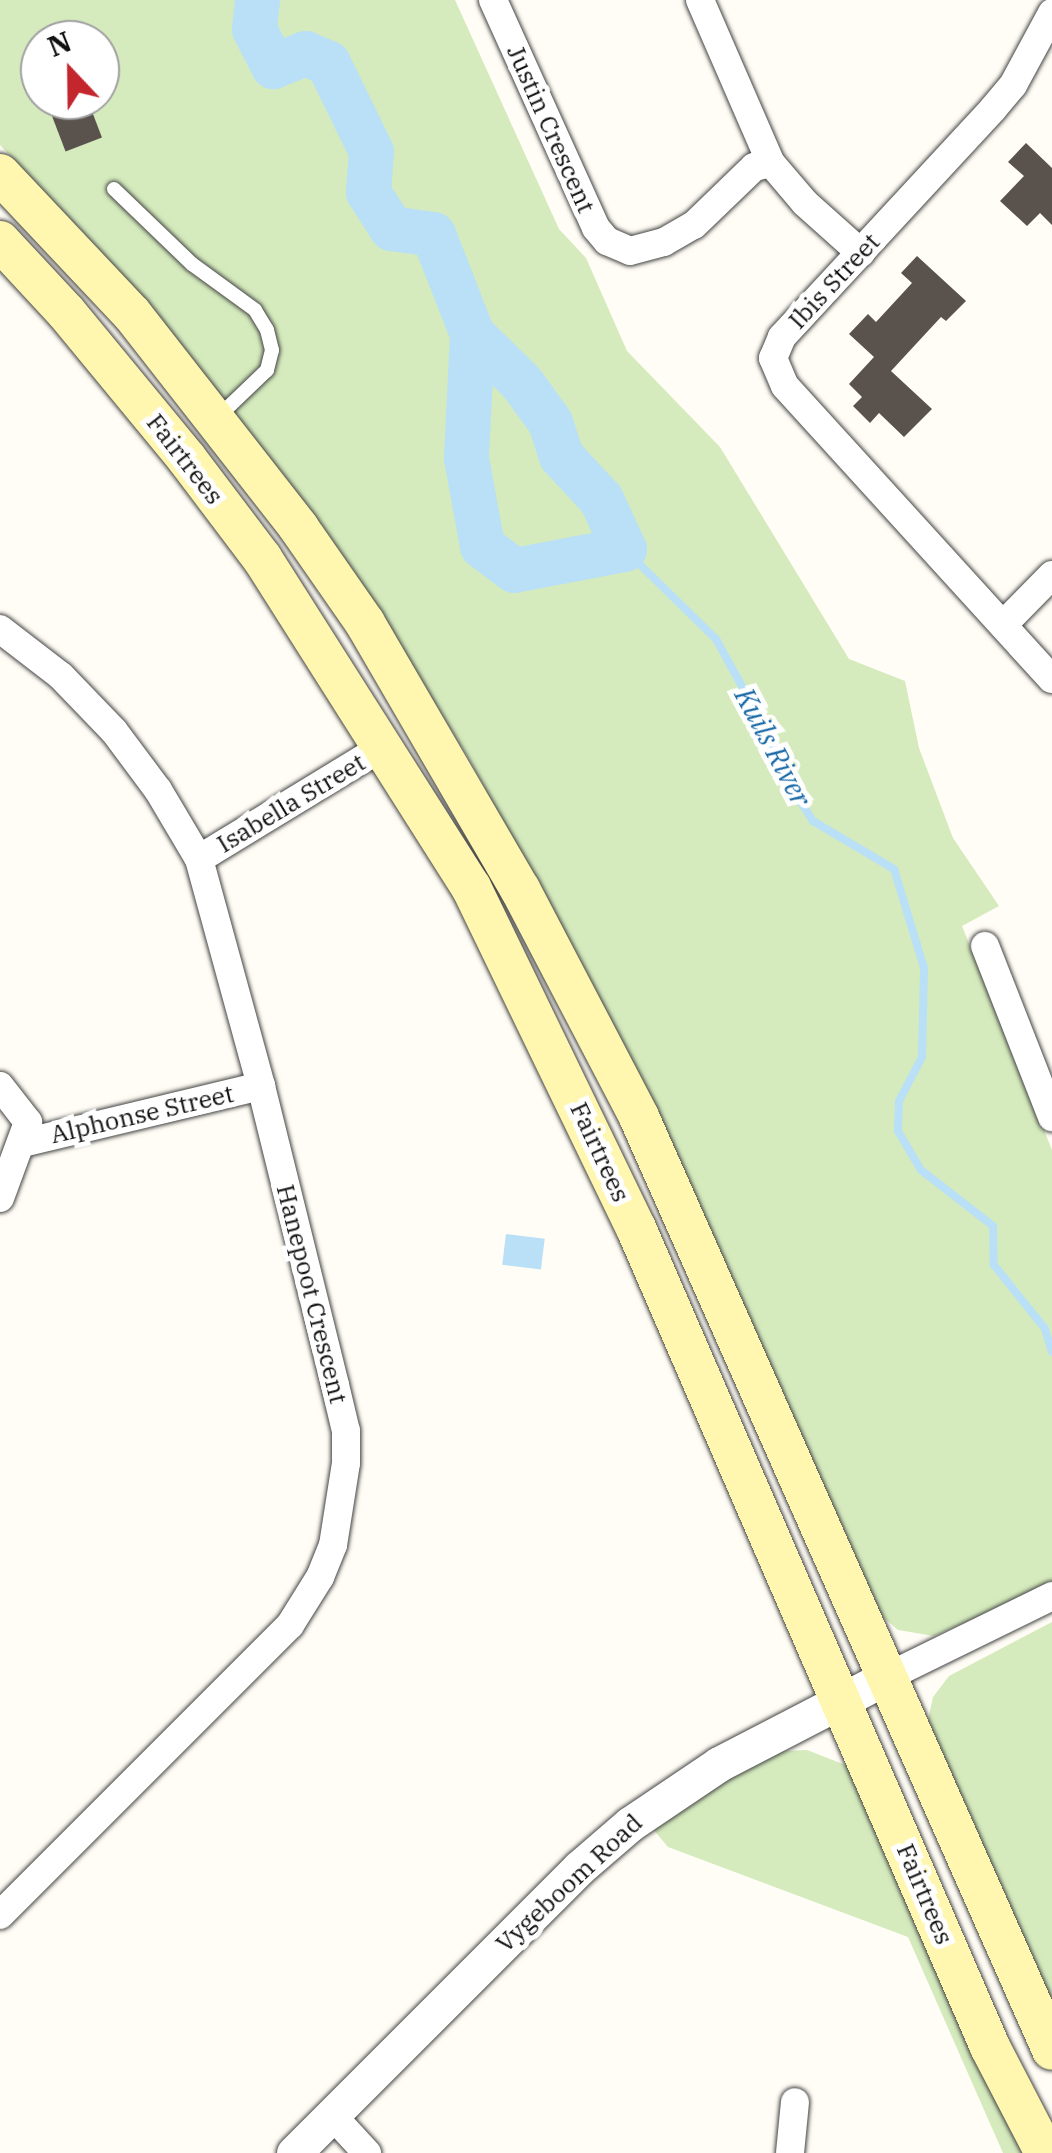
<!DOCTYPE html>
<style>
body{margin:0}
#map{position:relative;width:1052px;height:2153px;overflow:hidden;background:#fffdf5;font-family:"IBM Plex Serif",serif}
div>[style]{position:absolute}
.green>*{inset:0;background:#d5ebbd}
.water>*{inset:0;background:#b9e0f7;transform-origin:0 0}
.stream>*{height:8px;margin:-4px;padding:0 4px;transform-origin:4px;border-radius:4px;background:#b9e0f7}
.river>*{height:45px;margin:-22.5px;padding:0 22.5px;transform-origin:22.5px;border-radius:22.5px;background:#b9e0f7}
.building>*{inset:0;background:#5a524d;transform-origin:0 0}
.roads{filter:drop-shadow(0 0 2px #444) drop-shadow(0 0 2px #444)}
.service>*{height:14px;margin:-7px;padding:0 7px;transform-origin:7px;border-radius:7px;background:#fff}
.minor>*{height:28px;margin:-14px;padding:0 14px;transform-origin:14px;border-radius:14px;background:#fff}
.tertiary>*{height:35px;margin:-17.5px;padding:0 17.5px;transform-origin:17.5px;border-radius:17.5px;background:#fff}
.secondary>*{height:40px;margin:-20px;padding:0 20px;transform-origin:20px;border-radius:20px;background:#fff6b0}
span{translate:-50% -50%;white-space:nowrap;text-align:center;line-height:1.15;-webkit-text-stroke:10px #fff;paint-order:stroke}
.street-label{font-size:25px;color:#111}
.water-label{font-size:28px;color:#1768a6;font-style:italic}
.north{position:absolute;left:20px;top:20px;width:100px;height:100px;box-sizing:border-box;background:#fff;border:2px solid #a0a0a0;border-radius:50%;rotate:338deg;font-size:28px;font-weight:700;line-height:40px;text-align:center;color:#111}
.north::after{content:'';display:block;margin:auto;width:35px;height:45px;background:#c4262e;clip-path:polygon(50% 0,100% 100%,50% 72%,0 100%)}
</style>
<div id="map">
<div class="green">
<i style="clip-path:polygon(evenodd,0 0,455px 0,559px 229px,586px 258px,627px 351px,720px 447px,849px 659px,905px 681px,919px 748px,953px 838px,999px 906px,962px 926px,1052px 1150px,1052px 1584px,934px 1636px,898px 1630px,876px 1611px,612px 1022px,469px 759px,416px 672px,111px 265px,0 145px,0 0,40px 40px,100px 40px,100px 100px,40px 100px,40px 40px)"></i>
<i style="clip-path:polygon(1052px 1622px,1052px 2011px,928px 1720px,933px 1697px,949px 1676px)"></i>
<i style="clip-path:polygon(807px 1750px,848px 1766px,1029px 2153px,1003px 2153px,908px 1937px,668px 1847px,652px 1828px,687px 1803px,781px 1751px)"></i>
</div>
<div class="water">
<i style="left:506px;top:1234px;width:39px;height:31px;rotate:7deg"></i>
</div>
<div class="stream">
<i style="left:624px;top:549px;width:129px;rotate:44.4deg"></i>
<i style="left:716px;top:639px;width:106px;rotate:61.3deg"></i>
<i style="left:767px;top:732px;width:51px;rotate:68deg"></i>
<i style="left:786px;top:779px;width:50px;rotate:57.3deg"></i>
<i style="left:813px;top:821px;width:94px;rotate:30.7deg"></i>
<i style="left:894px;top:869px;width:103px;rotate:73.1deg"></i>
<i style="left:924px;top:968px;width:89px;rotate:91.3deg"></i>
<i style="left:922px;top:1057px;width:50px;rotate:117.6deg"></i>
<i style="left:899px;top:1101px;width:30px;rotate:92deg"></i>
<i style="left:898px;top:1131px;width:45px;rotate:59.5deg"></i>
<i style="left:921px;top:1170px;width:91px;rotate:37.9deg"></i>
<i style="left:993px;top:1226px;width:39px;rotate:89deg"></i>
<i style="left:994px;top:1265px;width:82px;rotate:51.4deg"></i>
<i style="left:1045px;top:1329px;width:24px;rotate:73deg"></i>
</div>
<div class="river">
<i style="left:257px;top:0;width:29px;rotate:96deg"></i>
<i style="left:254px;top:29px;width:42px;rotate:62.8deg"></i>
<i style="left:273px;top:66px;width:35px;rotate:-22deg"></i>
<i style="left:305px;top:53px;width:25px;rotate:23deg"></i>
<i style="left:328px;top:63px;width:98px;rotate:64deg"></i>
<i style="left:371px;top:151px;width:41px;rotate:94.2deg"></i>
<i style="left:368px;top:192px;width:43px;rotate:57.4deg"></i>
<i style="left:391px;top:228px;width:42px;rotate:8.1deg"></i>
<i style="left:433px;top:234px;width:107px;rotate:68.7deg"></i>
<i style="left:472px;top:334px;width:124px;rotate:92.8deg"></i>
<i style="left:466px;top:458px;width:89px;rotate:79.7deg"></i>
<i style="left:482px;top:546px;width:40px;rotate:37deg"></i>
<i style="left:514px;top:570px;width:112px;rotate:-10.8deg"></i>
<i style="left:624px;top:549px;width:55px;rotate:-114.7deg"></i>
<i style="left:601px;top:499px;width:59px;rotate:-132.9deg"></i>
<i style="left:561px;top:456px;width:36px;rotate:-108deg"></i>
<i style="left:550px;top:422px;width:49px;rotate:-125.9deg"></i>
<i style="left:521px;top:382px;width:69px;rotate:-135.6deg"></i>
</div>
<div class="building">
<i style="left:88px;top:101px;width:39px;height:39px;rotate:69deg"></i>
<i style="clip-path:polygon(1026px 143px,1052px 168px,1052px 225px,1040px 213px,1027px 226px,1000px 201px,1024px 176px,1008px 162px)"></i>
<i style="clip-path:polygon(917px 256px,966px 301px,946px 321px,941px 317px,891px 371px,932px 409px,904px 437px,879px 413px,870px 423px,853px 406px,862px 397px,849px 384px,874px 357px,849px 334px,868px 314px,876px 322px,912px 283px,901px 273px)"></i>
</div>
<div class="roads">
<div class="service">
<i style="left:114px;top:189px;width:108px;rotate:43.9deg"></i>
<i style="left:192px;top:264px;width:78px;rotate:36.1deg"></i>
<i style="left:255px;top:310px;width:23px;rotate:59deg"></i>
<i style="left:267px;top:330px;width:21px;rotate:76deg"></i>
<i style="left:272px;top:350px;width:21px;rotate:104deg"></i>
<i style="left:267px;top:370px;width:69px;rotate:136.2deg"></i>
</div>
<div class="minor">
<i style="left:493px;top:0;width:250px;rotate:65.7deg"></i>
<i style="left:596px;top:228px;width:17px;rotate:50deg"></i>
<i style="left:607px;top:241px;width:25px;rotate:23deg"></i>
<i style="left:630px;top:251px;width:35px;rotate:-15deg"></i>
<i style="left:664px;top:242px;width:34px;rotate:-30deg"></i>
<i style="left:694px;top:225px;width:83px;rotate:-44deg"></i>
<i style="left:754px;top:167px;width:17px;rotate:-13deg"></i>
<i style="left:700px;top:0;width:178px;rotate:66.5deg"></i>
<i style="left:771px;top:163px;width:52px;rotate:49.6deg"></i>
<i style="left:805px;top:203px;width:75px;rotate:41.8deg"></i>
<i style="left:1052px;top:13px;width:82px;rotate:118.4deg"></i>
<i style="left:1013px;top:85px;width:31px;rotate:130deg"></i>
<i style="left:993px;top:109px;width:311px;rotate:132.8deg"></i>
<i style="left:782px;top:337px;width:23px;rotate:113deg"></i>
<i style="left:773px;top:358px;width:30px;rotate:67deg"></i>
<i style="left:785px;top:386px;width:396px;rotate:47.7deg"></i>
<i style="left:1003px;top:625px;width:70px;rotate:-45.6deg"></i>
<i style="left:0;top:629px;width:77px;rotate:37.6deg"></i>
<i style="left:61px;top:676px;width:76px;rotate:46.1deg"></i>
<i style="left:114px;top:731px;width:74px;rotate:53.3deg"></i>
<i style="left:158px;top:790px;width:80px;rotate:59.3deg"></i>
<i style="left:199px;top:859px;width:235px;rotate:74.7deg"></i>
<i style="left:261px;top:1086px;width:308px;rotate:76.1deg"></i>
<i style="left:335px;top:1385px;width:47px;rotate:76.6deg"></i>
<i style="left:346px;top:1431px;width:32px;rotate:90deg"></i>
<i style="left:346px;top:1463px;width:83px;rotate:99deg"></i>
<i style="left:333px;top:1545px;width:35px;rotate:112deg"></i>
<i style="left:320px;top:1577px;width:57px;rotate:122deg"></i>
<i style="left:290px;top:1625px;width:410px;rotate:135deg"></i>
<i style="left:199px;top:859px;width:217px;rotate:-31.4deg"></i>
<i style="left:985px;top:946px;width:184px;rotate:68.6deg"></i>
<i style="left:0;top:1086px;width:46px;rotate:52.1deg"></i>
<i style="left:28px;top:1122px;width:81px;rotate:110.2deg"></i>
<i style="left:23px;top:1143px;width:245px;rotate:-13.5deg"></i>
<i style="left:887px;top:1677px;width:184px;rotate:-26.1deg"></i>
<i style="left:332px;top:2115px;width:52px;rotate:47.4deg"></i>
<i style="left:790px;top:2153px;width:51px;rotate:-84.4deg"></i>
</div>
<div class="tertiary">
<i style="left:294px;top:2153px;width:403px;rotate:-45deg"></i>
<i style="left:579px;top:1868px;width:67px;rotate:-40.8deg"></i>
<i style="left:630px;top:1824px;width:107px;rotate:-34deg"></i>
<i style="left:719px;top:1764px;width:189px;rotate:-27.4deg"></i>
</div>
<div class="secondary">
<i style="left:0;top:174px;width:192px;rotate:46.7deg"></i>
<i style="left:132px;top:314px;width:271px;rotate:52deg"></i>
<i style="left:299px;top:528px;width:116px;rotate:55.2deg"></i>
<i style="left:365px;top:623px;width:308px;rotate:59.8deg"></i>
<i style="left:520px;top:889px;width:257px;rotate:62.4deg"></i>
<i style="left:639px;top:1117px;width:1020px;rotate:66.12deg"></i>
<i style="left:0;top:241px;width:97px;rotate:47.1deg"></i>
<i style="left:66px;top:312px;width:190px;rotate:50.5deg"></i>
<i style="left:187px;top:459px;width:124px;rotate:52.9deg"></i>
<i style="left:262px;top:558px;width:390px;rotate:57.6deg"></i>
<i style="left:471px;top:887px;width:379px;rotate:64.2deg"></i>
<i style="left:636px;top:1228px;width:892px;rotate:66.62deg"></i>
<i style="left:990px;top:2047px;width:119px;rotate:62.6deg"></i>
</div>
</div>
<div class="street-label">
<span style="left:551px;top:129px;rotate:66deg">Justin Crescent</span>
<span style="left:834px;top:281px;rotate:-47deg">Ibis Street</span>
<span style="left:185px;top:459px;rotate:52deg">Fairtrees</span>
<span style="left:291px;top:803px;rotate:-31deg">Isabella Street</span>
<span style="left:142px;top:1114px;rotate:-13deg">Alphonse Street</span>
<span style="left:600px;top:1152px;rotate:65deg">Fairtrees</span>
<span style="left:312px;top:1294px;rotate:76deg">Hanepoot Crescent</span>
<span style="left:569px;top:1883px;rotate:-43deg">Vygeboom Road</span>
<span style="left:925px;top:1894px;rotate:67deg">Fairtrees</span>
</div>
<div class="water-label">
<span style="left:773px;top:747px;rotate:62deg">Kuils River</span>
</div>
<div class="north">N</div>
</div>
